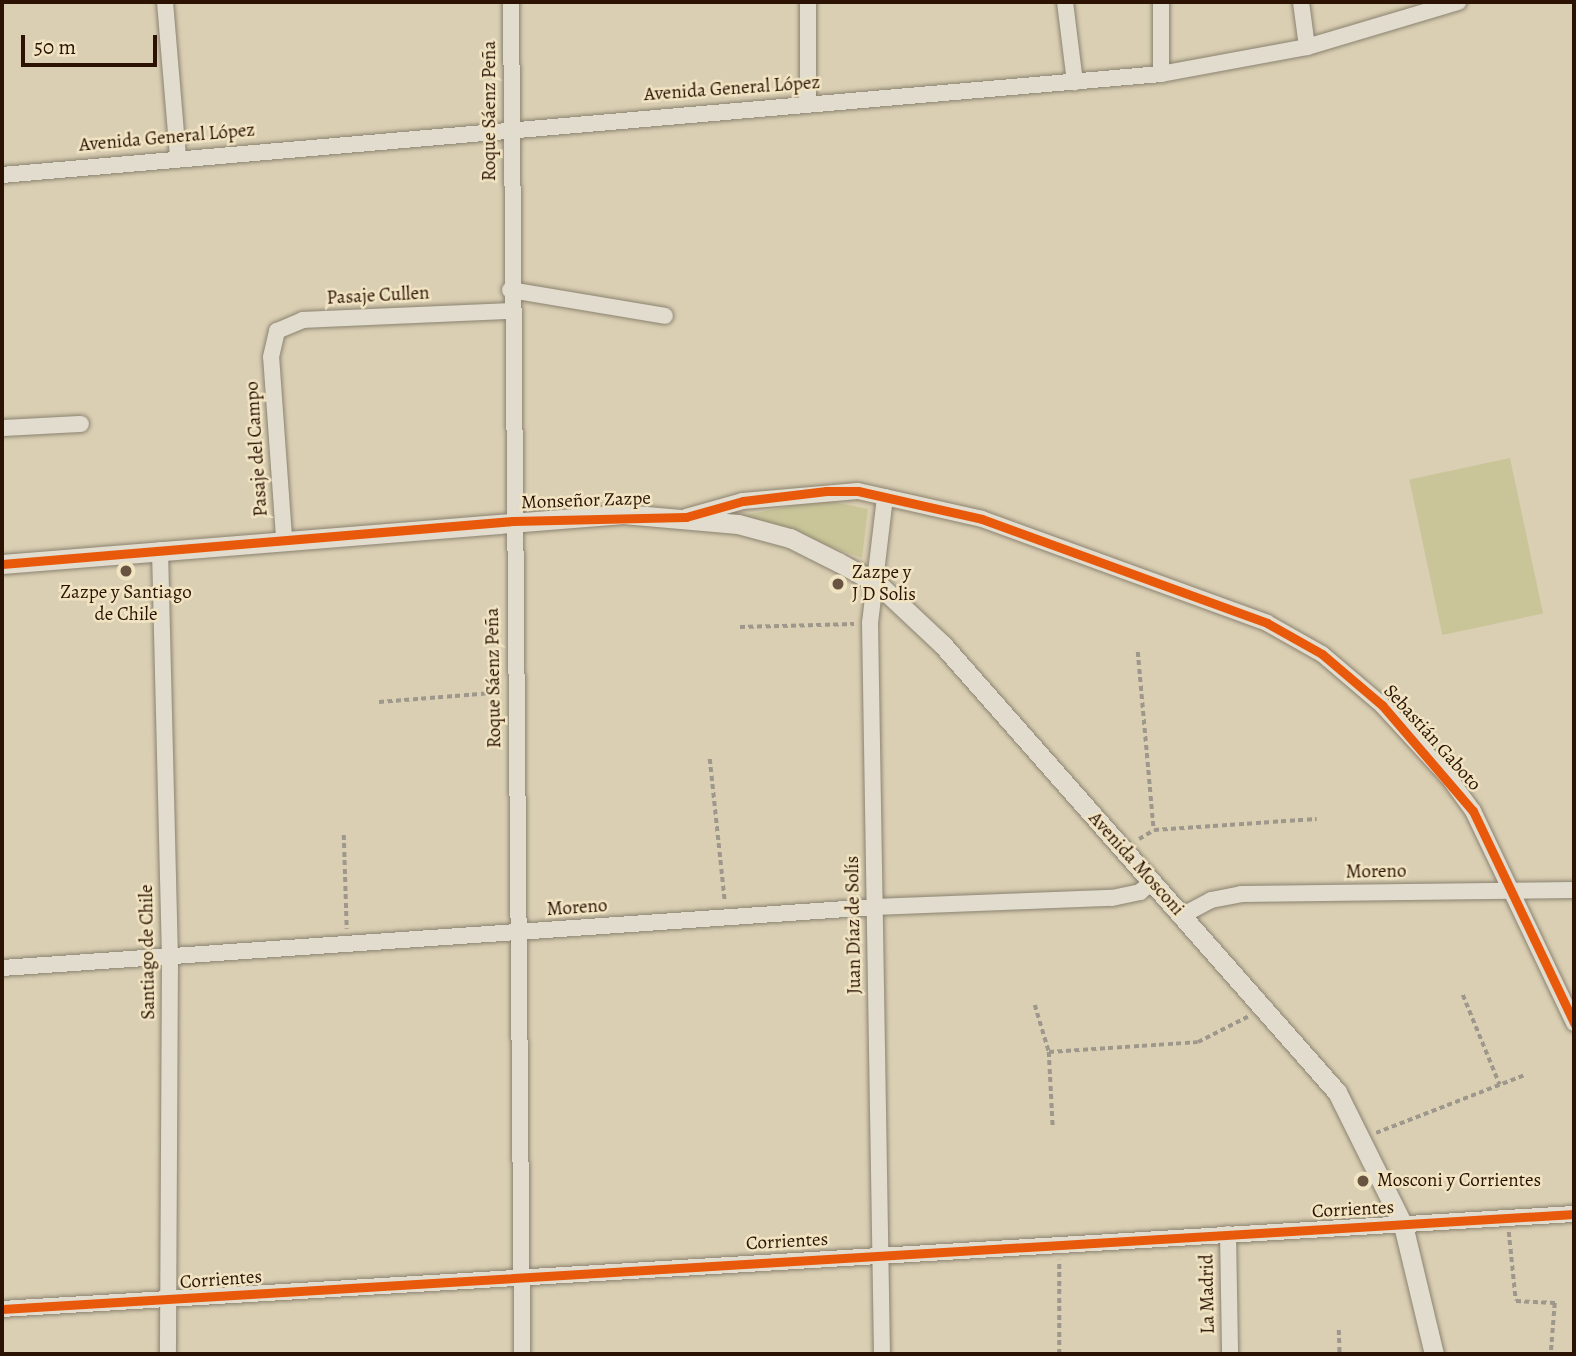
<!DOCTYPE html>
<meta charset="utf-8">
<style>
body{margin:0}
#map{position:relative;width:1576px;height:1356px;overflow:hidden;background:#dacfb3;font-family:Alegreya,serif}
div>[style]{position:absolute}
.green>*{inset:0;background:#c9c599;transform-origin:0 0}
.path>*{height:3.5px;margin-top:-1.75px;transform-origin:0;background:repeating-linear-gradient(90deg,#9e978b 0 5px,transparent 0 8.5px)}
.roads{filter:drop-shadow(0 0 2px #8b8270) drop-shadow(0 0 2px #8b8270)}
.minor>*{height:16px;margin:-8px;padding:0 8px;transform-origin:8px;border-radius:8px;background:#e1dccd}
.tertiary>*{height:19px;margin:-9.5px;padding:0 9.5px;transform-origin:9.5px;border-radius:9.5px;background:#e1dccd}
.cycleway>*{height:9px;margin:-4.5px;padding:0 4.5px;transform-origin:4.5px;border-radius:4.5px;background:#e8590c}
.dots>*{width:19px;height:19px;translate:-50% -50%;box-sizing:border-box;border:4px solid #f1e4c3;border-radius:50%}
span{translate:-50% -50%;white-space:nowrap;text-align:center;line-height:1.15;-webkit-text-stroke:5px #f1e4c3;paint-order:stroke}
.street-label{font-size:19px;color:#2b1202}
.poi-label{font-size:19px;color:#2b1202}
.left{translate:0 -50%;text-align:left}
.frame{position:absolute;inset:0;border:4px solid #2b1202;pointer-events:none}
.scale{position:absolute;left:21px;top:35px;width:136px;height:32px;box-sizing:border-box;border:4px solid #2b1202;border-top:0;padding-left:9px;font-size:21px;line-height:24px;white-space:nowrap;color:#2b1202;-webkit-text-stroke:5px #f1e4c3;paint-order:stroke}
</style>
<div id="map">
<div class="green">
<i style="left:1510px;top:458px;width:159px;height:103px;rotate:78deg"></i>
<i style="clip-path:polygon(824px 500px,868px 509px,862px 558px,745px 515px)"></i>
</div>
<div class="path">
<i style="left:740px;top:627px;width:114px;rotate:-1.5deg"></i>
<i style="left:1138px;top:652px;width:179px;rotate:84.9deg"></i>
<i style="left:379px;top:702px;width:123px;rotate:-4.6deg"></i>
<i style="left:710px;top:759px;width:144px;rotate:84deg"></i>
<i style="left:344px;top:835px;width:94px;rotate:88.2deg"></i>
<i style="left:1139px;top:839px;width:17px;rotate:-31deg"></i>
<i style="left:1154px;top:830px;width:163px;rotate:-3.9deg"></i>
<i style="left:1463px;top:995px;width:97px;rotate:67.7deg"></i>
<i style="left:1035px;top:1005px;width:49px;rotate:73.4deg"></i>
<i style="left:1049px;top:1052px;width:76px;rotate:87deg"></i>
<i style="left:1049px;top:1052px;width:149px;rotate:-3.8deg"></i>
<i style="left:1198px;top:1042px;width:57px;rotate:-27deg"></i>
<i style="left:1376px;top:1133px;width:160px;rotate:-21.3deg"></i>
<i style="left:1509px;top:1232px;width:69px;rotate:84.2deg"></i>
<i style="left:1516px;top:1301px;width:39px;rotate:3deg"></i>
<i style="left:1555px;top:1303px;width:51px;rotate:94.5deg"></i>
<i style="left:1339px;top:1330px;width:24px;rotate:88deg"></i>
<i style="left:1059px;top:1354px;width:94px;rotate:-90deg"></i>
</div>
<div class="roads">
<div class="minor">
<i style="left:165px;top:2px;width:157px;rotate:85.2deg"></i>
<i style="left:511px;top:2px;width:1352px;rotate:89.53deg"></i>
<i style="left:1065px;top:2px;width:81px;rotate:82.9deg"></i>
<i style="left:1161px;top:2px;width:72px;rotate:90deg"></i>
<i style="left:1301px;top:2px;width:45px;rotate:82.4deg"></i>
<i style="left:808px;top:104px;width:102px;rotate:-90deg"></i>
<i style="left:2px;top:175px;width:1163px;rotate:-4.98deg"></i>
<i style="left:1161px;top:74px;width:148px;rotate:-10.5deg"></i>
<i style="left:1307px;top:47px;width:158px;rotate:-16.6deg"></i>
<i style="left:510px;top:290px;width:157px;rotate:9.5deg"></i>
<i style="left:2px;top:428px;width:79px;rotate:-2.9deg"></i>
<i style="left:686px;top:517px;width:59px;rotate:-15.7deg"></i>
<i style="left:743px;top:501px;width:115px;rotate:-5deg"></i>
<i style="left:858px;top:491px;width:127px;rotate:12.7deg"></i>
<i style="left:982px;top:519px;width:303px;rotate:20deg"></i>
<i style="left:1267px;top:623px;width:63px;rotate:29.4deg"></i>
<i style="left:1322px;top:654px;width:79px;rotate:40.4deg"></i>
<i style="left:1382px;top:705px;width:99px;rotate:47.5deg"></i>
<i style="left:1449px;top:778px;width:41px;rotate:54deg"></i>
<i style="left:1473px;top:811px;width:235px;rotate:64.5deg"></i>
<i style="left:284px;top:537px;width:180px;rotate:-94.1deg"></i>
<i style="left:271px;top:357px;width:27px;rotate:-77deg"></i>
<i style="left:277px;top:331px;width:28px;rotate:-23deg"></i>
<i style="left:303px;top:320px;width:207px;rotate:-2.5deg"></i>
<i style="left:160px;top:550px;width:408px;rotate:88.6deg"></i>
<i style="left:170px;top:958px;width:396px;rotate:90.3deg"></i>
<i style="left:1183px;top:915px;width:32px;rotate:-28deg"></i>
<i style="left:1211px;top:900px;width:31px;rotate:-11deg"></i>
<i style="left:1241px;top:894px;width:333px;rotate:-0.7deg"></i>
<i style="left:2px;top:968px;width:874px;rotate:-4deg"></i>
<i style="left:874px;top:907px;width:238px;rotate:-2.2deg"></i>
<i style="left:1112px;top:898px;width:29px;rotate:-12deg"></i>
<i style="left:1140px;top:892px;width:16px;rotate:-40deg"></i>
<i style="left:1228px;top:1234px;width:120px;rotate:89deg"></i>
<i style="left:2px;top:1309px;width:1575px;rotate:-3.46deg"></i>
<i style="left:882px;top:1354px;width:731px;rotate:-90.94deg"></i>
<i style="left:870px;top:623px;width:127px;rotate:-83.2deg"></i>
</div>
<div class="tertiary">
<i style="left:2px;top:564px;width:623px;rotate:-4.6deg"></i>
<i style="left:623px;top:514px;width:115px;rotate:5deg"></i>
<i style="left:738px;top:524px;width:54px;rotate:15.1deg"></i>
<i style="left:790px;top:538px;width:54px;rotate:26.6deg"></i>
<i style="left:838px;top:562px;width:46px;rotate:28.8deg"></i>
<i style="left:878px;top:584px;width:88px;rotate:43.2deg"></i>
<i style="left:942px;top:644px;width:597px;rotate:48.6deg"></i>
<i style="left:1337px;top:1092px;width:148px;rotate:63.6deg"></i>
<i style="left:1403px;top:1225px;width:133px;rotate:76.5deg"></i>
</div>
</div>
<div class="cycleway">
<i style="left:2px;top:564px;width:513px;rotate:-4.81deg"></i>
<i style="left:513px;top:521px;width:173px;rotate:-1.3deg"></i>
<i style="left:686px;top:517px;width:59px;rotate:-15.7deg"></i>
<i style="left:743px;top:501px;width:84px;rotate:-6.9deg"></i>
<i style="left:826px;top:491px;width:32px"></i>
<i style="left:858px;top:491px;width:127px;rotate:12.7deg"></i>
<i style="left:982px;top:519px;width:303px;rotate:20deg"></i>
<i style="left:1267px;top:623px;width:63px;rotate:29.4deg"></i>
<i style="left:1322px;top:654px;width:79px;rotate:40.4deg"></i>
<i style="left:1382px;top:705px;width:140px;rotate:49.4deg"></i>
<i style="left:1473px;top:811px;width:235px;rotate:64.5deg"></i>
<i style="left:2px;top:1309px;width:1575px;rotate:-3.46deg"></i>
</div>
<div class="dots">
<i style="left:126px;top:571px;background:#685440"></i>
<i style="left:838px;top:584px;background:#685440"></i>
<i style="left:1363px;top:1181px;background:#685440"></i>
</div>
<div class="street-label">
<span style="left:732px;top:89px;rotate:-4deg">Avenida General López</span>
<span style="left:490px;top:111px;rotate:-90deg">Roque Sáenz Peña</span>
<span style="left:167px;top:138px;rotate:-5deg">Avenida General López</span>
<span style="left:378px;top:296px;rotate:-3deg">Pasaje Cullen</span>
<span style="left:257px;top:449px;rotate:-94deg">Pasaje del Campo</span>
<span style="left:586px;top:501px;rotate:-2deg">Monseñor Zazpe</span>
<span style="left:494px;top:678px;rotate:-91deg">Roque Sáenz Peña</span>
<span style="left:1432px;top:738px;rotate:48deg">Sebastián Gaboto</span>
<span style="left:1136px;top:864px;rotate:48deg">Avenida Mosconi</span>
<span style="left:1376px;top:872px;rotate:-1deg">Moreno</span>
<span style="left:577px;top:908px;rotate:-4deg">Moreno</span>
<span style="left:854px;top:925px;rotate:-91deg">Juan Díaz de Solís</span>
<span style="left:148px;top:952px;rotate:-91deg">Santiago de Chile</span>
<span style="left:1353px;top:1210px;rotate:-3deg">Corrientes</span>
<span style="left:787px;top:1242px;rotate:-3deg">Corrientes</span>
<span style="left:221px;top:1280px;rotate:-4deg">Corrientes</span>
<span style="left:1208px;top:1294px;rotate:-91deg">La Madrid</span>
</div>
<div class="poi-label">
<span class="left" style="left:852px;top:584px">Zazpe y<br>J D Solis</span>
<span style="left:126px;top:604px">Zazpe y Santiago<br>de Chile</span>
<span class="left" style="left:1377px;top:1181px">Mosconi y Corrientes</span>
</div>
<div class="frame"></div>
<div class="scale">50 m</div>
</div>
